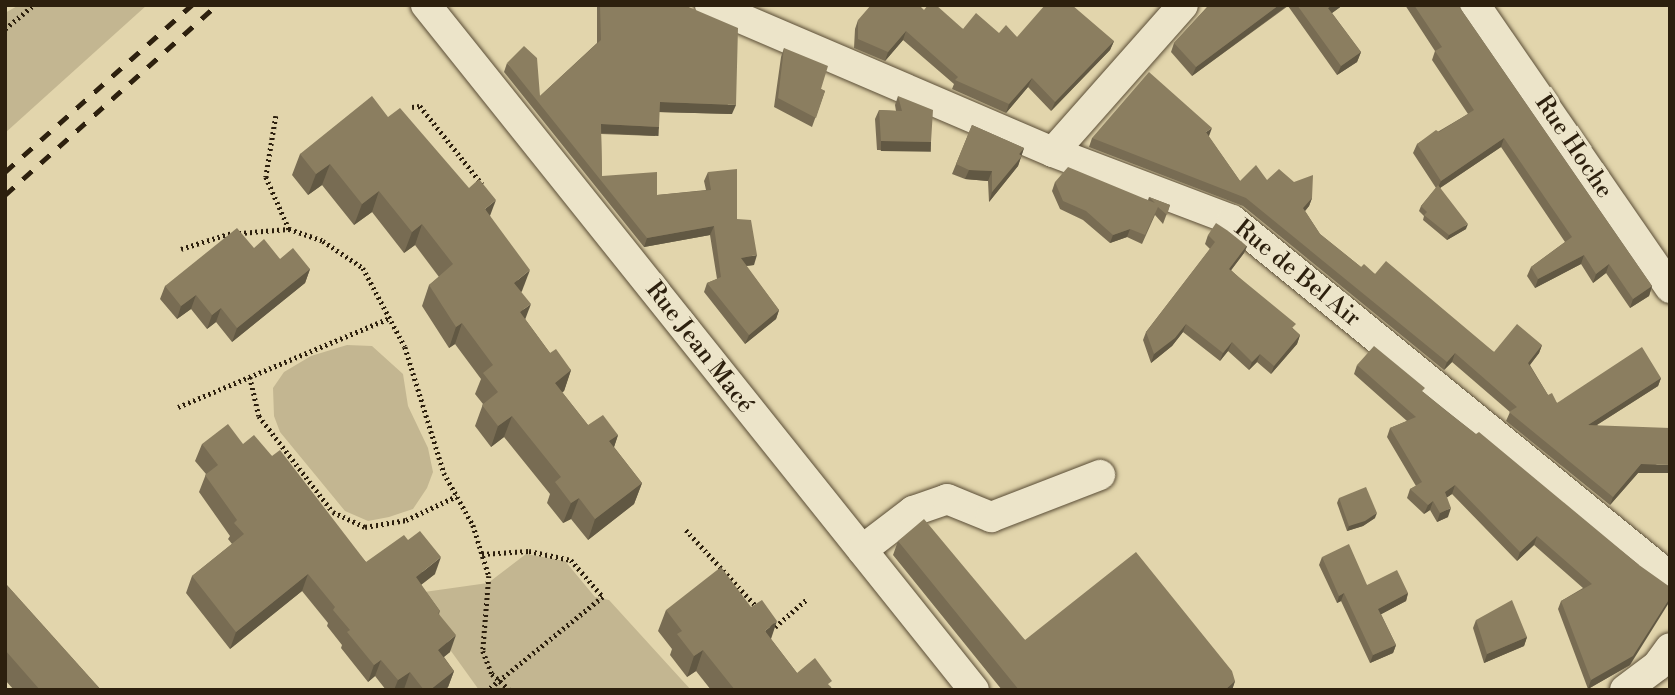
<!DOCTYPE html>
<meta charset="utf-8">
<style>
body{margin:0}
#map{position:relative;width:1675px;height:695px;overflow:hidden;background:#e2d5ac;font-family:"Libre Bodoni",serif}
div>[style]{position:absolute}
.green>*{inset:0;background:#c3b691}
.path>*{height:4.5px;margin-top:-2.25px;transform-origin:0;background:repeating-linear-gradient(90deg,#2d200e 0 2px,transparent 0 5.5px)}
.roads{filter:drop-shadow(0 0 2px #5a4d36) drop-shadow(0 0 2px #5a4d36)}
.minor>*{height:30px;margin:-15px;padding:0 15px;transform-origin:15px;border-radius:15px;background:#ece4c9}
.rail>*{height:5px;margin-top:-2.5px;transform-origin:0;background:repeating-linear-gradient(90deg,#2d200e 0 12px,transparent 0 24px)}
.wall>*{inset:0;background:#786c53}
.shaded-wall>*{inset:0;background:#615843;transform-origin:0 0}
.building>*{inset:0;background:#8b7e60}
span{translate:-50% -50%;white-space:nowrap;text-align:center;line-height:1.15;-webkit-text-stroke:7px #ece4c9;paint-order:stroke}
.street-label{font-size:24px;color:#2d200e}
.frame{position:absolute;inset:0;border:7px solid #2d200e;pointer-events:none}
</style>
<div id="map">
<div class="green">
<i style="clip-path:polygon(19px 5px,147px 5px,5px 133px,5px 13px)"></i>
<i style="clip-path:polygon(347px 345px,372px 346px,403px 374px,408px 406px,428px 448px,433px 472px,427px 488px,413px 509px,389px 517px,368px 521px,345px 511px,280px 432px,274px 416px,273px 388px,284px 372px,311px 356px)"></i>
<i style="clip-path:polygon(526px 554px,565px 561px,595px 597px,609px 600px,691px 690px,479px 690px,410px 594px,488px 583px)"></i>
</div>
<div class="path">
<i style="left:5px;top:29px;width:38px;rotate:-40deg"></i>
<i style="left:412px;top:107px;width:8px;rotate:-7deg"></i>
<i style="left:420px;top:106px;width:100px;rotate:51.5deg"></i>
<i style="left:276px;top:116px;width:62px;rotate:99.3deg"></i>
<i style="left:266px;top:177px;width:57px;rotate:66.1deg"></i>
<i style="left:289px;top:229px;width:36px;rotate:19deg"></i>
<i style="left:323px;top:241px;width:48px;rotate:34deg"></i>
<i style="left:363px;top:268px;width:89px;rotate:62deg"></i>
<i style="left:405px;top:347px;width:132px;rotate:72.8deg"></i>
<i style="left:444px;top:473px;width:60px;rotate:60.9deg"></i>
<i style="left:473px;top:525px;width:53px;rotate:72.6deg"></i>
<i style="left:489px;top:576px;width:75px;rotate:94.6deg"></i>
<i style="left:483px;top:651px;width:25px;rotate:69deg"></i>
<i style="left:492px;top:674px;width:24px;rotate:42deg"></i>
<i style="left:181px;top:249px;width:49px;rotate:-17.7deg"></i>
<i style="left:228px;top:234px;width:61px;rotate:-4.7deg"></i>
<i style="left:250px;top:377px;width:40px;rotate:77deg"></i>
<i style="left:259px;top:416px;width:121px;rotate:52.4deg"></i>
<i style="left:333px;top:512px;width:35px;rotate:25deg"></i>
<i style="left:365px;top:527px;width:42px;rotate:-9.7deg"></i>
<i style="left:406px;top:520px;width:56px;rotate:-25.2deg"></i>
<i style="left:178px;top:407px;width:230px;rotate:-22.8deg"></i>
<i style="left:686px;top:530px;width:105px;rotate:47.3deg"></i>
<i style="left:482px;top:554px;width:47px;rotate:-3.7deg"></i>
<i style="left:529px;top:551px;width:43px;rotate:12.1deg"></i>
<i style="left:571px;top:560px;width:49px;rotate:49.1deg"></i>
<i style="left:603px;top:597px;width:148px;rotate:141deg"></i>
<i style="left:772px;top:624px;width:4px;rotate:45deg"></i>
<i style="left:775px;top:627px;width:43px;rotate:-41.2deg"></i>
</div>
<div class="roads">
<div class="minor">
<i style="left:426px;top:5px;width:877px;rotate:51.34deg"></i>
<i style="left:710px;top:5px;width:373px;rotate:23.2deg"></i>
<i style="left:1053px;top:152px;width:191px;rotate:20.8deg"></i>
<i style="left:1232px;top:220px;width:565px;rotate:39.18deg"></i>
<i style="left:1475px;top:5px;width:344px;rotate:55.4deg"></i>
<i style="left:1053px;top:152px;width:196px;rotate:-48.5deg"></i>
<i style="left:862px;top:550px;width:64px;rotate:-37.4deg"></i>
<i style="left:913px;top:511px;width:36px;rotate:-19deg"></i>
<i style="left:947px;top:499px;width:48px;rotate:22.2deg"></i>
<i style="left:991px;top:517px;width:117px;rotate:-21.1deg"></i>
<i style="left:1625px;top:690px;width:40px;rotate:-37deg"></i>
<i style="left:1657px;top:666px;width:22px;rotate:-54deg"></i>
</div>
</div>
<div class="rail">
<i style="left:5px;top:172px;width:251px;rotate:-41.8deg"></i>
<i style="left:5px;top:195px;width:285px;rotate:-41.9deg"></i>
</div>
<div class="wall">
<i style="clip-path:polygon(597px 5px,684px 5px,732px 114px,659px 112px,659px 127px,655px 136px,601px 134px,602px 176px,657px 195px,706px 190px,704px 181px,708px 172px,737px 219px,754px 265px,746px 266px,779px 310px,776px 319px,745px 344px,704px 292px,707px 283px,717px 279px,710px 235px,644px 247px,504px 72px,507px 63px,540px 96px,597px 43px)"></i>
<i style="clip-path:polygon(1209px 5px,1343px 5px,1332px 13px,1361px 52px,1357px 62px,1337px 75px,1288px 6px,1192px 76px,1171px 52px,1174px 43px)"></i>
<i style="clip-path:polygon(1405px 5px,1458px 5px,1652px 286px,1649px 296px,1630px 308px,1606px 273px,1593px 283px,1581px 264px,1535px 288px,1527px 276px,1531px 267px,1565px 242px,1501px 147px,1440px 188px,1466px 229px,1447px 240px,1423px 220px,1424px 216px,1419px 211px,1421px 206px,1436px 188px,1413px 153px,1417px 144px,1468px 114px,1432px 60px,1435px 51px)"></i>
<i style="clip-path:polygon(924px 10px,963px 29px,999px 33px,1017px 37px,1114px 41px,1110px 50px,1051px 111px,1028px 87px,1006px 113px,952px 89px,954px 84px,903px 40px,885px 61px,854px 48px,855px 29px,858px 20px)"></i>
<i style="clip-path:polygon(784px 48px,821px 89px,825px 91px,812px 127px,774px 107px,781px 57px)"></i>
<i style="clip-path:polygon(898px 96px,931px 142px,928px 151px,877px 150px,875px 119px,879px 110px,896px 111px,895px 105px)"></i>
<i style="clip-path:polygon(388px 117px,490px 216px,522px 291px,521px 292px,525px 319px,550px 353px,571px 370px,564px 391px,562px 392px,588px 425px,618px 435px,614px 447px,642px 483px,634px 504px,588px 540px,571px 519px,563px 523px,547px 503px,550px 494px,504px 437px,491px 447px,475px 426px,483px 404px,475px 394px,481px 379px,455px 344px,449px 348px,422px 306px,429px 285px,439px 277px,415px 245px,404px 253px,372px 212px,354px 225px,322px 185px,308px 195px,292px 175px,300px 154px)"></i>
<i style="clip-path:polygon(972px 125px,1024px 148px,1018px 166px,989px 202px,988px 181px,965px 179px,952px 174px)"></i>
<i style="clip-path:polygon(1209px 136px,1209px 137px,1240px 181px,1267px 180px,1312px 198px,1309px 206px,1305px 211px,1320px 234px,1361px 267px,1375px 274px,1494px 352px,1542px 345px,1539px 353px,1530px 365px,1548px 395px,1557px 403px,1661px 378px,1658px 386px,1597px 425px,1669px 473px,1638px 473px,1610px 505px,1506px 421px,1510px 412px,1452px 362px,1444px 370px,1243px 206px,1089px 147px,1092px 138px)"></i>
<i style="clip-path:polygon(1055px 182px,1148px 200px,1149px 197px,1170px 205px,1163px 224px,1155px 215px,1142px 244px,1127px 237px,1110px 243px,1083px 220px,1060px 209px,1052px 191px)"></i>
<i style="clip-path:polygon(1208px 235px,1248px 244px,1244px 253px,1231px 270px,1300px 335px,1297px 344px,1271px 374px,1257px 362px,1249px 370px,1228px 351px,1220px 361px,1183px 332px,1172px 346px,1151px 363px,1143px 340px,1146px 332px,1210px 249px,1205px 244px)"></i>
<i style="clip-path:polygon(254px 248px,280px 259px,310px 269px,305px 283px,232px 342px,216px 322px,207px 329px,191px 309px,177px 319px,160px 299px,165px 286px)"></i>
<i style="clip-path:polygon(1357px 365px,1423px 392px,1639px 565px,1630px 665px,1588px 689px,1558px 609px,1561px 601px,1583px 588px,1534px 545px,1517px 561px,1452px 494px,1447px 497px,1448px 517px,1437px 522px,1430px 510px,1424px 514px,1407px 498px,1410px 489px,1416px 486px,1387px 437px,1390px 428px,1407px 421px,1354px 374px)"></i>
<i style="clip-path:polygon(202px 444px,243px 444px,272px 456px,366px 562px,435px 574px,421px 585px,440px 611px,439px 614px,450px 652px,444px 657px,454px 671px,448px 687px,445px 690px,405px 690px,404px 689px,386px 690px,375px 676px,368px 682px,341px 648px,342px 645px,327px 626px,328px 623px,302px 591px,230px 649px,186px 593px,192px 576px,232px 544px,228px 539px,230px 536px,199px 492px,206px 474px,195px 461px)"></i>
<i style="clip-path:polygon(1339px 498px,1375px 518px,1363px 526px,1347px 531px,1337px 503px)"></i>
<i style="clip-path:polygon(898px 541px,1025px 640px,1235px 681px,1232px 690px,1002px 690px,893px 555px)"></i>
<i style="clip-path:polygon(1322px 557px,1367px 585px,1408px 593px,1406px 601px,1381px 614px,1396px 645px,1393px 653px,1370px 663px,1341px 601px,1337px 603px,1319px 565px)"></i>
<i style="clip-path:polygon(5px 583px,101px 690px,14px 690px,5px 680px)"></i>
<i style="clip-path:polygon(666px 610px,771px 639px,797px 673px,830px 686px,833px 690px,711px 690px,696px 671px,687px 677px,670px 655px,672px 649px,658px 631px)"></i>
<i style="clip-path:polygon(1476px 620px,1527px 637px,1524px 646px,1484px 663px,1473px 628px)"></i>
</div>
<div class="shaded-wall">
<i style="clip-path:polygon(1279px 5px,1288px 5px,1192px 76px,1196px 67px)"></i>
<i style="clip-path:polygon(1333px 5px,1343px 5px,1325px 18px,1328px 8px)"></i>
<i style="clip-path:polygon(906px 31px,903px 40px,885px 61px,888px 52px)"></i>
<i style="clip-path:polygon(1114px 41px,1110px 50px,1051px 111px,1055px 102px)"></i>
<i style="clip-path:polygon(1361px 52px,1357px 62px,1337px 75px,1341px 66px)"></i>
<i style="clip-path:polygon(1032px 78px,1028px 87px,1006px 113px,1009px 104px)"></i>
<i style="clip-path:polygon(660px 102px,736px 105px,732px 114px,657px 112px)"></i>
<i style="left:601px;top:124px;width:58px;height:9px;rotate:3deg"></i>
<i style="clip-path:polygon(1212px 128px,1209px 136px,1202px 141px,1206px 132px)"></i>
<i style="clip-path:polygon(1504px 138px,1501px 147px,1437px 190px,1441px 181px)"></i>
<i style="left:881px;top:141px;width:50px;height:10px;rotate:1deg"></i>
<i style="clip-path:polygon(1024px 148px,1018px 166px,989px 202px,992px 192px)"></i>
<i style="clip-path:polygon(330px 164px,322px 185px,308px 195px,316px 174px)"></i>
<i style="clip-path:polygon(969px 170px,992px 171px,988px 181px,965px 179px)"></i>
<i style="clip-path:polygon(379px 191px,372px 212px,354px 225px,362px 204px)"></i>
<i style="clip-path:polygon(1312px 198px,1309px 206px,1300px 217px,1303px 208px)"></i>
<i style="clip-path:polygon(496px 200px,488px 221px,485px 209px)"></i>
<i style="clip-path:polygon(422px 224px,415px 245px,404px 253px,412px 232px)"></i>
<i style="clip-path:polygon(1468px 224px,1466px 229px,1447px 240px,1449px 235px)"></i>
<i style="clip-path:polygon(714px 226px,710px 235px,644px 247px,647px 238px)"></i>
<i style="clip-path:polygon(1130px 229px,1127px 237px,1110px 243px,1113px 235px)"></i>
<i style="clip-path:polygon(1248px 244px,1244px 253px,1226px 277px,1229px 269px)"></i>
<i style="clip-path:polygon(757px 255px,754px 265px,737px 267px,741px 258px)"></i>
<i style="clip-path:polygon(1584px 255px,1581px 264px,1535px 288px,1538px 279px)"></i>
<i style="clip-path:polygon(1609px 264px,1606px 273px,1593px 283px,1596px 274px)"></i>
<i style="clip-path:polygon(310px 269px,305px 283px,232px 342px,237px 328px)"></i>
<i style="clip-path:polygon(530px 270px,522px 291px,507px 304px,514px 283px)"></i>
<i style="clip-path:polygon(1652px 286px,1649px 296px,1630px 308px,1633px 299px)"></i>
<i style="clip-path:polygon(196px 295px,191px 309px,177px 319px,181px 306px)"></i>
<i style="clip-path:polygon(531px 304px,523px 325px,520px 312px)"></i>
<i style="clip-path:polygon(221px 308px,216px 322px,207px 329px,212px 315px)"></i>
<i style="clip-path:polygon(779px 310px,776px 319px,745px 344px,749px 335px)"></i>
<i style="clip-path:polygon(462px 323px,455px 344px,449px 348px,456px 327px)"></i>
<i style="clip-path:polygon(1186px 324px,1183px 332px,1172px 346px,1151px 363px,1154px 354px)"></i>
<i style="clip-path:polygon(1300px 335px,1297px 344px,1271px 374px,1274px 366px)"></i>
<i style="clip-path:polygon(1232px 342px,1228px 351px,1220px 361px,1223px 353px)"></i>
<i style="clip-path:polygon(1542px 345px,1539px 353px,1525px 371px,1528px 363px)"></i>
<i style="clip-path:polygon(1455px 353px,1452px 362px,1444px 370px,1447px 362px)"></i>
<i style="clip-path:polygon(1260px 354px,1257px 362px,1249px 370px,1252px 362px)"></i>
<i style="clip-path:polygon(571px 370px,564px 391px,547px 404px,555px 383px)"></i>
<i style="clip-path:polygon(1661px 378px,1658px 386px,1584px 433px,1588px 425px)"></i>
<i style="clip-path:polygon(512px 416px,504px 437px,491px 447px,498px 426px)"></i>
<i style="clip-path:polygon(618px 435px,611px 456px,609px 441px)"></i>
<i style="clip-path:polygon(1641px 464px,1670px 465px,1669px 473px,1638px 473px,1610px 505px,1613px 497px)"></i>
<i style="clip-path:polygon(642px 483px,634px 504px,588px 540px,595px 519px)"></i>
<i style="clip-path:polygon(1455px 485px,1452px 494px,1442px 501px,1445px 492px)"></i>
<i style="clip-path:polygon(579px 498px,571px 519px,563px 523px,571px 503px)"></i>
<i style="clip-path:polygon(1433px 501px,1430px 510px,1424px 514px,1428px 505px)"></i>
<i style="clip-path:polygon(1451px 508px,1448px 517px,1437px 522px,1440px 513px)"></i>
<i style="clip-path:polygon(1377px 513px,1375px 518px,1363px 526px,1347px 531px,1349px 526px)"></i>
<i style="clip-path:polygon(1537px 536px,1534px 545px,1517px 561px,1520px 552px)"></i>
<i style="clip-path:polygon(441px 557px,435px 574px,410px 593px,416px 577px)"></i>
<i style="clip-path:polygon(308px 574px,302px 591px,230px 649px,236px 632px)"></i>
<i style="clip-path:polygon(1344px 593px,1341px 601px,1337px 603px,1339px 596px)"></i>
<i style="clip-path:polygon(1408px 593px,1406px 601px,1376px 617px,1378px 609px)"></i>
<i style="clip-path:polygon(1670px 598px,1670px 601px,1630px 665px,1588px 689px,1591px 680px)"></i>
<i style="clip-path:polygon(777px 621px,770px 642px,765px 631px)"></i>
<i style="clip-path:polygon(456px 635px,450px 652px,432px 666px,438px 650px)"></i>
<i style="clip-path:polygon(1527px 637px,1524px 646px,1484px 663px,1487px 654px)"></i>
<i style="clip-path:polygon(1396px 645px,1393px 653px,1370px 663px,1373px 655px)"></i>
<i style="clip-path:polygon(703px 650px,696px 671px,687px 677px,694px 656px)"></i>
<i style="clip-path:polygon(381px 660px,375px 676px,368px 682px,374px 665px)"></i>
<i style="clip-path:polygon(454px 671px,448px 687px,445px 690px,430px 690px)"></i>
<i style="clip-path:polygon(410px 672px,404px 689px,394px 690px,398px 680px)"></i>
<i style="clip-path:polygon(1235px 681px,1232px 690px,1225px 690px)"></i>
</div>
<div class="building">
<i style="clip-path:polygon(600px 5px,684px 5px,738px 28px,736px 105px,660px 102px,659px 127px,601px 124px,602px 176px,657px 172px,657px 195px,711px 190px,708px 172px,737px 169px,737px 219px,751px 220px,757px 255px,741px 258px,779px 310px,749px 335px,707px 283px,721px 277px,714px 226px,647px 238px,507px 63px,524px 46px,537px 58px,540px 96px,601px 40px)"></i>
<i style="clip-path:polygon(871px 5px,919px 5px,924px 10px,928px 5px,936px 5px,963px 29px,976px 13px,999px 33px,1006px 25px,1017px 37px,1045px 5px,1072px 5px,1114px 41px,1055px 102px,1032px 78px,1009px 104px,955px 80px,958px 77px,906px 31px,888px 52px,858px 39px,858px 20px)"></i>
<i style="clip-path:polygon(1209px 5px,1279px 5px,1196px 67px,1174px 43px)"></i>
<i style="clip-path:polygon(1297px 5px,1333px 5px,1328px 8px,1361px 52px,1341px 66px)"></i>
<i style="clip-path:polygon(1414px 5px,1458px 5px,1652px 286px,1633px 299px,1609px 264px,1596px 274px,1584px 255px,1538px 279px,1531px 267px,1572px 237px,1504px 138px,1441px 181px,1417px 144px,1436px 130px,1439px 132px,1474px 110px,1435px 51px,1442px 47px)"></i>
<i style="clip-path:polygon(784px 48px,828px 66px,821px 89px,825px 91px,816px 118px,778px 98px)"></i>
<i style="clip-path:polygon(1149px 72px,1212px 128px,1206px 132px,1240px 181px,1256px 165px,1267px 180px,1279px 169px,1294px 182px,1313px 175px,1312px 198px,1303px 208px,1320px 234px,1361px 267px,1364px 264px,1375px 274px,1386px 261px,1494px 352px,1517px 324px,1542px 345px,1528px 363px,1548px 395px,1552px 393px,1557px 403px,1642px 347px,1661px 378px,1588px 425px,1670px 428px,1670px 465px,1641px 464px,1613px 497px,1509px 412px,1517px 407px,1455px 353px,1447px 362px,1246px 198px,1092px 138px)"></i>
<i style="clip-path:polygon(372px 96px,388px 117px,400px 108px,469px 188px,479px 179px,496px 200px,485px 209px,530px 270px,514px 283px,531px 304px,520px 312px,550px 353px,556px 349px,571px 370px,555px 383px,588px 425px,603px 415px,618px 435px,609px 441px,642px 483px,595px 519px,579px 498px,571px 503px,555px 482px,561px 477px,512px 416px,498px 426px,482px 405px,498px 392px,483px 373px,493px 365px,462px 323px,456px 327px,429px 285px,453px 264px,422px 224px,412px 232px,379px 191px,362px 204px,330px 164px,316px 174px,300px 154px)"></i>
<i style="clip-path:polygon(898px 96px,933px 110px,931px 142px,881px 141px,879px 110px,902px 111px)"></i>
<i style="clip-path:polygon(972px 125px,1024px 148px,1019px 154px,1022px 156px,992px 192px,992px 171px,969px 170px,956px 164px)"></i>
<i style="clip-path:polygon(1068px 167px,1155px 203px,1149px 197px,1170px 205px,1167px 215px,1158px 207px,1145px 235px,1130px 229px,1113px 235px,1086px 211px,1063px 201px,1055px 182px)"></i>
<i style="clip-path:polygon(1438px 185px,1468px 224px,1449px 235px,1424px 215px,1427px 212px,1421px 206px)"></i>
<i style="clip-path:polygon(1216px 223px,1248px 244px,1229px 269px,1296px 324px,1292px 328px,1300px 335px,1274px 366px,1260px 354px,1252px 362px,1232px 342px,1223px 353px,1186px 324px,1175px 338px,1154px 354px,1146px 332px,1215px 242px,1208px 235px)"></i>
<i style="clip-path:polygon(237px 228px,254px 248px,264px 239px,280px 259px,293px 248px,310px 269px,237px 328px,221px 308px,212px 315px,196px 295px,181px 306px,165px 286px)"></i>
<i style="clip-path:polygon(1374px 346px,1425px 388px,1422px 391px,1445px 410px,1476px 434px,1479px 432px,1639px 565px,1670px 587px,1670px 598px,1633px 656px,1591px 680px,1561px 601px,1592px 584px,1537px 536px,1520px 552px,1455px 485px,1445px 492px,1451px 508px,1440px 513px,1433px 501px,1428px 505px,1410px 489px,1422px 482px,1390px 428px,1416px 417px,1357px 365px)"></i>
<i style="clip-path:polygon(228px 424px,243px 444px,254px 435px,272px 456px,280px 450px,366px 562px,404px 535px,408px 540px,420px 531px,441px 557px,416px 577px,440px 611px,438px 613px,456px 635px,438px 650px,454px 671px,430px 690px,424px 690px,410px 672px,398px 680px,381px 660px,374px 665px,347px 632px,350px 630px,333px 610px,335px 607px,308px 574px,236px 632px,192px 576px,244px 534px,234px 523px,237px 520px,205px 475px,218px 465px,202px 444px)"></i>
<i style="clip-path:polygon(1366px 487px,1377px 513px,1365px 521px,1349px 526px,1339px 498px)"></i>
<i style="clip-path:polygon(924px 519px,1025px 640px,1136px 552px,1232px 671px,1235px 681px,1225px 690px,1214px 690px,1213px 688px,1211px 690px,1019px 690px,898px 541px)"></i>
<i style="clip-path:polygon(1349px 544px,1367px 585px,1397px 570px,1408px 593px,1378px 609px,1396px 645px,1373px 655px,1344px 593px,1339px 596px,1322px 557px)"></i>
<i style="clip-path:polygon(721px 567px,751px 607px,762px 600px,777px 621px,765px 631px,797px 673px,815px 658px,832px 681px,828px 684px,833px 690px,735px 690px,703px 650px,694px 656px,677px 634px,682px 631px,666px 610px)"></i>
<i style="clip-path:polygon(5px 583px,101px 690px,40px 690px,5px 650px)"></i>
<i style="clip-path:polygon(1512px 600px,1527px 637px,1487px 654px,1476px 620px)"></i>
</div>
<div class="street-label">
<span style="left:1573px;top:147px;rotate:56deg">Rue Hoche</span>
<span style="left:1297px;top:274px;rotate:39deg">Rue de Bel Air</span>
<span style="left:699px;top:348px;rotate:52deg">Rue Jean Macé</span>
</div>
<div class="frame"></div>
</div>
